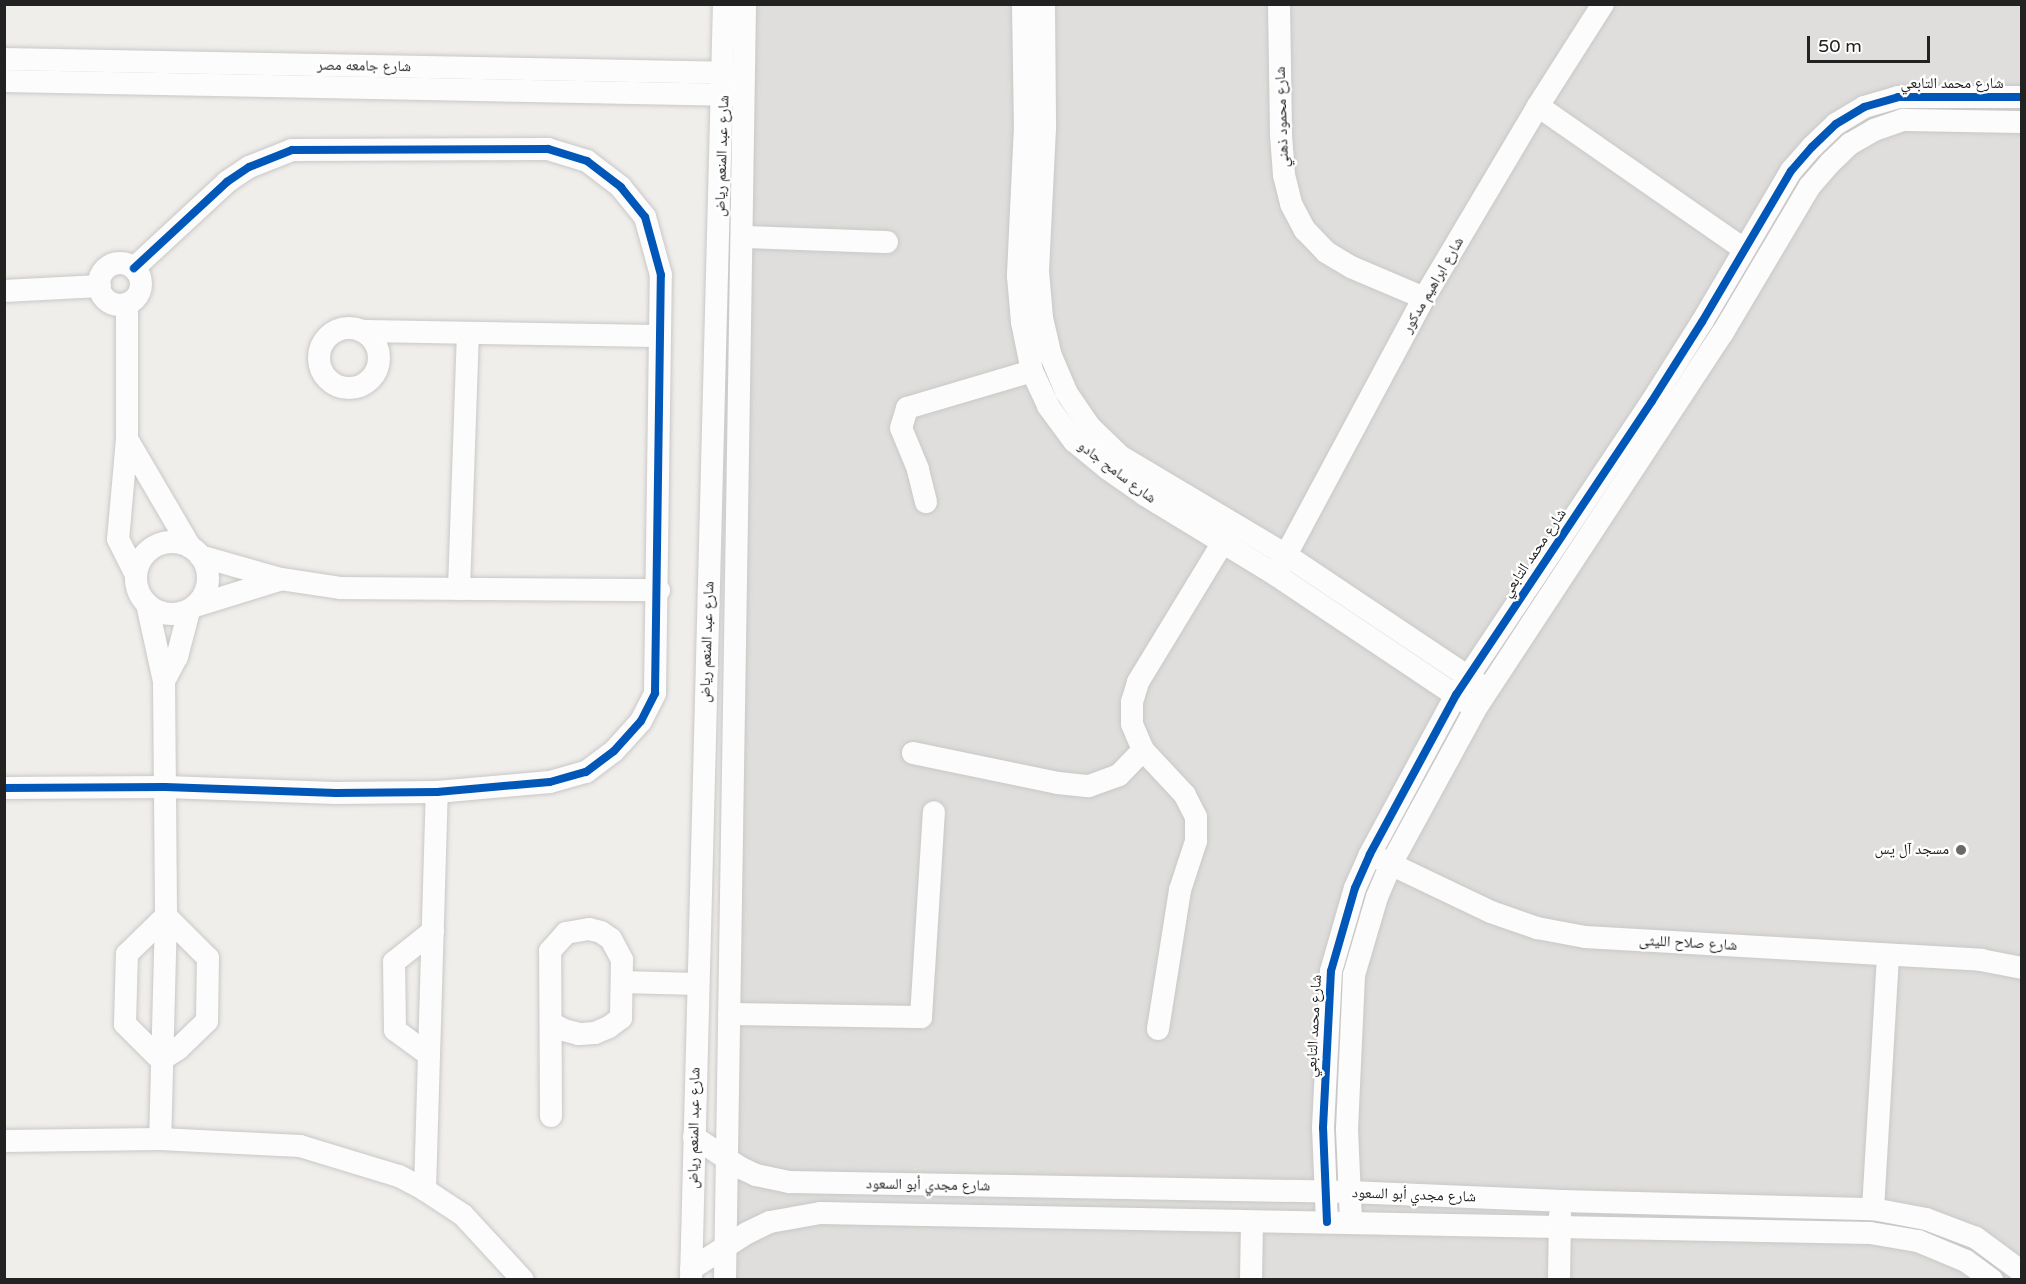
<!DOCTYPE html>
<meta charset="utf-8">
<style>
body{margin:0}
#map{position:relative;width:2026px;height:1284px;overflow:hidden;background:#f0eeeb;font-family:"Varela Round","Noto Naskh Arabic",sans-serif}
div>[style]{position:absolute}
.residential>*{inset:0;background:#dfdedc;transform-origin:0 0}
.roads{filter:drop-shadow(0 0 2px #c9c8c7) drop-shadow(0 0 2px #c9c8c7)}
.minor>*{height:22px;margin:-11px;padding:0 11px;transform-origin:11px;border-radius:11px;background:#fdfcfc}
.minor>.ring{margin:-11px;padding:0;box-sizing:content-box;background:none;border:22px solid #fdfcfc;border-radius:50%}
.cycleway>*{height:8px;margin:-4px;padding:0 4px;transform-origin:4px;border-radius:4px;background:#0057b8}
.dots>*{width:16px;height:16px;translate:-50% -50%;box-sizing:border-box;border:3px solid #fff;border-radius:50%}
span{translate:-50% -50%;white-space:nowrap;text-align:center;line-height:1.15;-webkit-text-stroke:4.5px #fff;paint-order:stroke}
.street-label{font-size:15px;color:#222}
.poi-label{font-size:15px;color:#222}
.right{translate:-100% -50%;text-align:right}
.frame{position:absolute;inset:0;border:6px solid #222;pointer-events:none}
.scale{position:absolute;left:1807px;top:36px;width:123px;height:27px;box-sizing:border-box;border:3px solid #222;border-top:0;padding-left:8px;font-size:18px;line-height:21px;white-space:nowrap;color:#222;-webkit-text-stroke:4px #fff;paint-order:stroke}
</style>
<div id="map">
<div class="residential">
<i style="left:730px;top:5px;width:1291px;height:1275px"></i>
</div>
<div class="roads">
<div class="minor">
<i style="left:1023px;top:4px;width:122px;rotate:89.1deg"></i>
<i style="left:1025px;top:126px;width:150px;rotate:92.7deg"></i>
<i style="left:1018px;top:276px;width:46px;rotate:85deg"></i>
<i style="left:1022px;top:322px;width:50px;rotate:78.5deg"></i>
<i style="left:1032px;top:371px;width:38px;rotate:65deg"></i>
<i style="left:1048px;top:406px;width:44px;rotate:53.4deg"></i>
<i style="left:1074px;top:441px;width:44px;rotate:39.5deg"></i>
<i style="left:1108px;top:469px;width:45px;rotate:35.1deg"></i>
<i style="left:1145px;top:495px;width:153px;rotate:31.4deg"></i>
<i style="left:1276px;top:575px;width:230px;rotate:33.8deg"></i>
<i style="left:1044px;top:4px;width:124px;rotate:89.5deg"></i>
<i style="left:1045px;top:128px;width:143px;rotate:92.8deg"></i>
<i style="left:1038px;top:271px;width:47px;rotate:85.1deg"></i>
<i style="left:1042px;top:318px;width:39px;rotate:77deg"></i>
<i style="left:1051px;top:356px;width:39px;rotate:67deg"></i>
<i style="left:1066px;top:392px;width:42px;rotate:55.6deg"></i>
<i style="left:1090px;top:427px;width:42px;rotate:44deg"></i>
<i style="left:1120px;top:456px;width:193px;rotate:30.8deg"></i>
<i style="left:1286px;top:555px;width:232px;rotate:33.8deg"></i>
<i style="left:1279px;top:4px;width:131px;rotate:89.1deg"></i>
<i style="left:1281px;top:135px;width:40px;rotate:85.7deg"></i>
<i style="left:1284px;top:175px;width:30px;rotate:76deg"></i>
<i style="left:1291px;top:204px;width:30px;rotate:62deg"></i>
<i style="left:1305px;top:230px;width:30px;rotate:46deg"></i>
<i style="left:1326px;top:252px;width:29px;rotate:31deg"></i>
<i style="left:1351px;top:267px;width:79px;rotate:23deg"></i>
<i style="left:4px;top:59px;width:734px;rotate:1.09deg"></i>
<i style="left:4px;top:81px;width:734px;rotate:1.09deg"></i>
<i style="left:1538px;top:106px;width:251px;rotate:34.8deg"></i>
<i style="left:743px;top:237px;width:144px;rotate:2deg"></i>
<i class="ring" style="left:99px;top:263px;width:20px;height:20px"></i>
<i style="left:4px;top:291px;width:96px;rotate:-3deg"></i>
<i style="left:127px;top:304px;width:135px;rotate:90deg"></i>
<i style="left:127px;top:439px;width:100px;rotate:95.1deg"></i>
<i style="left:118px;top:539px;width:40px;rotate:63.4deg"></i>
<i class="ring" style="left:319px;top:328px;width:38px;height:38px"></i>
<i style="left:363px;top:331px;width:295px;rotate:1deg"></i>
<i style="left:127px;top:439px;width:125px;rotate:59.7deg"></i>
<i style="left:926px;top:502px;width:34px;rotate:-104deg"></i>
<i style="left:918px;top:469px;width:44px;rotate:-112.5deg"></i>
<i style="left:901px;top:428px;width:21px;rotate:-73deg"></i>
<i style="left:907px;top:408px;width:130px;rotate:-16.5deg"></i>
<i class="ring" style="left:136px;top:542px;width:50px;height:50px"></i>
<i style="left:200px;top:556px;width:84px;rotate:15.9deg"></i>
<i style="left:281px;top:579px;width:61px;rotate:8.5deg"></i>
<i style="left:341px;top:588px;width:318px;rotate:0.4deg"></i>
<i style="left:1279px;top:568px;width:306px;rotate:-61.8deg"></i>
<i style="left:1424px;top:298px;width:223px;rotate:-59.3deg"></i>
<i style="left:1538px;top:106px;width:121px;rotate:-57.5deg"></i>
<i style="left:459px;top:589px;width:255px;rotate:-88deg"></i>
<i style="left:147px;top:604px;width:79px;rotate:77.6deg"></i>
<i style="left:164px;top:681px;width:235px;rotate:89.5deg"></i>
<i style="left:166px;top:916px;width:223px;rotate:91.5deg"></i>
<i style="left:195px;top:606px;width:88px;rotate:-17.2deg"></i>
<i style="left:164px;top:681px;width:27px;rotate:-62deg"></i>
<i style="left:177px;top:657px;width:48px;rotate:-75.4deg"></i>
<i style="left:913px;top:753px;width:148px;rotate:11.7deg"></i>
<i style="left:1058px;top:783px;width:31px;rotate:6deg"></i>
<i style="left:1089px;top:786px;width:32px;rotate:-20deg"></i>
<i style="left:1119px;top:775px;width:35px;rotate:-46deg"></i>
<i style="left:4px;top:788px;width:161px;rotate:-0.4deg"></i>
<i style="left:165px;top:787px;width:171px;rotate:2deg"></i>
<i style="left:336px;top:793px;width:101px;rotate:-0.6deg"></i>
<i style="left:437px;top:792px;width:113px;rotate:-5.1deg"></i>
<i style="left:550px;top:782px;width:37px;rotate:-16deg"></i>
<i style="left:586px;top:772px;width:35px;rotate:-37deg"></i>
<i style="left:614px;top:751px;width:40px;rotate:-48deg"></i>
<i style="left:641px;top:721px;width:31px;rotate:-63deg"></i>
<i style="left:655px;top:693px;width:418px;rotate:-89.2deg"></i>
<i style="left:661px;top:275px;width:60px;rotate:-105.4deg"></i>
<i style="left:645px;top:217px;width:38px;rotate:-129deg"></i>
<i style="left:621px;top:187px;width:43px;rotate:-142.6deg"></i>
<i style="left:587px;top:161px;width:41px;rotate:-162.9deg"></i>
<i style="left:548px;top:149px;width:256px;rotate:179.8deg"></i>
<i style="left:292px;top:150px;width:46px;rotate:158.4deg"></i>
<i style="left:249px;top:167px;width:27px;rotate:146deg"></i>
<i style="left:227px;top:182px;width:127px;rotate:137.2deg"></i>
<i style="left:1380px;top:859px;width:123px;rotate:25.5deg"></i>
<i style="left:1491px;top:912px;width:49px;rotate:19.2deg"></i>
<i style="left:1537px;top:928px;width:49px;rotate:10.6deg"></i>
<i style="left:1585px;top:937px;width:397px;rotate:3.3deg"></i>
<i style="left:1981px;top:960px;width:42px;rotate:11deg"></i>
<i style="left:166px;top:916px;width:59px;rotate:45deg"></i>
<i style="left:208px;top:958px;width:63px;rotate:90.9deg"></i>
<i style="left:207px;top:1021px;width:40px;rotate:136deg"></i>
<i style="left:178px;top:1049px;width:20px;rotate:147deg"></i>
<i style="left:161px;top:1060px;width:51px;rotate:-135deg"></i>
<i style="left:125px;top:1024px;width:70px;rotate:-88.4deg"></i>
<i style="left:127px;top:954px;width:54px;rotate:-44.3deg"></i>
<i style="left:622px;top:982px;width:75px;rotate:1.5deg"></i>
<i style="left:729px;top:1014px;width:192px;rotate:0.9deg"></i>
<i style="left:921px;top:1017px;width:205px;rotate:-86.4deg"></i>
<i style="left:1158px;top:1029px;width:141px;rotate:-81deg"></i>
<i style="left:1180px;top:890px;width:52px;rotate:-71.9deg"></i>
<i style="left:1196px;top:841px;width:24px;rotate:-90deg"></i>
<i style="left:1196px;top:817px;width:25px;rotate:-117deg"></i>
<i style="left:1185px;top:795px;width:62px;rotate:-133deg"></i>
<i style="left:1143px;top:750px;width:28px;rotate:-113deg"></i>
<i style="left:1132px;top:724px;width:22px;rotate:-90deg"></i>
<i style="left:1132px;top:702px;width:21px;rotate:-73deg"></i>
<i style="left:1138px;top:682px;width:164px;rotate:-58.7deg"></i>
<i style="left:429px;top:1055px;width:42px;rotate:-143.7deg"></i>
<i style="left:395px;top:1030px;width:68px;rotate:-90.8deg"></i>
<i style="left:394px;top:962px;width:50px;rotate:-38.5deg"></i>
<i style="left:551px;top:1116px;width:165px;rotate:-90.3deg"></i>
<i style="left:550px;top:951px;width:24px;rotate:-48deg"></i>
<i style="left:566px;top:933px;width:23px;rotate:-10deg"></i>
<i style="left:589px;top:929px;width:12px;rotate:14deg"></i>
<i style="left:601px;top:932px;width:12px;rotate:35deg"></i>
<i style="left:611px;top:939px;width:24px;rotate:62deg"></i>
<i style="left:622px;top:960px;width:58px;rotate:91deg"></i>
<i style="left:621px;top:1018px;width:15px;rotate:143deg"></i>
<i style="left:609px;top:1027px;width:15px;rotate:157deg"></i>
<i style="left:595px;top:1033px;width:16px;rotate:176deg"></i>
<i style="left:579px;top:1034px;width:16px;rotate:-165deg"></i>
<i style="left:564px;top:1030px;width:15px;rotate:-152deg"></i>
<i style="left:694px;top:1137px;width:56px;rotate:33.4deg"></i>
<i style="left:741px;top:1168px;width:17px;rotate:25deg"></i>
<i style="left:756px;top:1175px;width:35px;rotate:12deg"></i>
<i style="left:790px;top:1182px;width:559px;rotate:1.02deg"></i>
<i style="left:1349px;top:1192px;width:212px;rotate:2.4deg"></i>
<i style="left:1561px;top:1201px;width:312px;rotate:1.5deg"></i>
<i style="left:1873px;top:1209px;width:54px;rotate:10.7deg"></i>
<i style="left:1926px;top:1219px;width:53px;rotate:20.8deg"></i>
<i style="left:1976px;top:1238px;width:57px;rotate:36.5deg"></i>
<i style="left:4px;top:1141px;width:156px;rotate:-0.7deg"></i>
<i style="left:160px;top:1139px;width:140px;rotate:2.9deg"></i>
<i style="left:300px;top:1146px;width:103px;rotate:16.9deg"></i>
<i style="left:399px;top:1176px;width:30px;rotate:28deg"></i>
<i style="left:425px;top:1190px;width:45px;rotate:33.3deg"></i>
<i style="left:463px;top:1215px;width:88px;rotate:47.3deg"></i>
<i style="left:425px;top:1190px;width:398px;rotate:-88.3deg"></i>
<i style="left:1873px;top:1209px;width:254px;rotate:-86.6deg"></i>
<i style="left:1351px;top:1221px;width:92px;rotate:-92.5deg"></i>
<i style="left:1347px;top:1129px;width:154px;rotate:-87.4deg"></i>
<i style="left:1354px;top:975px;width:81px;rotate:-73.6deg"></i>
<i style="left:1377px;top:897px;width:36px;rotate:-67deg"></i>
<i style="left:1391px;top:864px;width:178px;rotate:-61.4deg"></i>
<i style="left:1476px;top:708px;width:448px;rotate:-56.7deg"></i>
<i style="left:1722px;top:334px;width:172px;rotate:-59.3deg"></i>
<i style="left:1810px;top:186px;width:30px;rotate:-49deg"></i>
<i style="left:1830px;top:163px;width:28px;rotate:-44deg"></i>
<i style="left:1850px;top:144px;width:28px;rotate:-30deg"></i>
<i style="left:1874px;top:130px;width:31px;rotate:-19deg"></i>
<i style="left:1903px;top:120px;width:119px;rotate:1deg"></i>
<i style="left:1327px;top:1222px;width:94px;rotate:-92.4deg"></i>
<i style="left:1323px;top:1128px;width:157px;rotate:-87.1deg"></i>
<i style="left:1331px;top:971px;width:86px;rotate:-73.9deg"></i>
<i style="left:1355px;top:888px;width:37px;rotate:-66deg"></i>
<i style="left:1370px;top:854px;width:181px;rotate:-61.6deg"></i>
<i style="left:1456px;top:695px;width:353px;rotate:-56.3deg"></i>
<i style="left:1652px;top:401px;width:93px;rotate:-57.7deg"></i>
<i style="left:1702px;top:322px;width:175px;rotate:-59.5deg"></i>
<i style="left:1791px;top:171px;width:32px;rotate:-49deg"></i>
<i style="left:1812px;top:147px;width:33px;rotate:-44deg"></i>
<i style="left:1836px;top:124px;width:33px;rotate:-31deg"></i>
<i style="left:1864px;top:107px;width:35px;rotate:-16deg"></i>
<i style="left:1898px;top:97px;width:124px"></i>
<i style="left:691px;top:1269px;width:67px;rotate:-32.7deg"></i>
<i style="left:747px;top:1233px;width:25px;rotate:-26deg"></i>
<i style="left:770px;top:1222px;width:51px;rotate:-10.2deg"></i>
<i style="left:820px;top:1213px;width:1050px;rotate:1.09deg"></i>
<i style="left:1870px;top:1233px;width:49px;rotate:9.5deg"></i>
<i style="left:1918px;top:1241px;width:52px;rotate:22.6deg"></i>
<i style="left:1966px;top:1261px;width:32px;rotate:36deg"></i>
<i style="left:691px;top:1280px;width:1276px;rotate:-88.52deg"></i>
<i style="left:725px;top:1280px;width:1276px;rotate:-89.1deg"></i>
<i style="left:1251px;top:1280px;width:58px;rotate:-89deg"></i>
<i style="left:1559px;top:1280px;width:65px;rotate:-89.1deg"></i>
</div>
</div>
<div class="cycleway">
<i style="left:4px;top:788px;width:161px;rotate:-0.4deg"></i>
<i style="left:165px;top:787px;width:171px;rotate:2deg"></i>
<i style="left:336px;top:793px;width:101px;rotate:-0.6deg"></i>
<i style="left:437px;top:792px;width:113px;rotate:-5.1deg"></i>
<i style="left:550px;top:782px;width:37px;rotate:-16deg"></i>
<i style="left:586px;top:772px;width:35px;rotate:-37deg"></i>
<i style="left:614px;top:751px;width:40px;rotate:-48deg"></i>
<i style="left:641px;top:721px;width:31px;rotate:-63deg"></i>
<i style="left:655px;top:693px;width:418px;rotate:-89.2deg"></i>
<i style="left:661px;top:275px;width:60px;rotate:-105.4deg"></i>
<i style="left:645px;top:217px;width:38px;rotate:-129deg"></i>
<i style="left:621px;top:187px;width:43px;rotate:-142.6deg"></i>
<i style="left:587px;top:161px;width:41px;rotate:-162.9deg"></i>
<i style="left:548px;top:149px;width:256px;rotate:179.8deg"></i>
<i style="left:292px;top:150px;width:46px;rotate:158.4deg"></i>
<i style="left:249px;top:167px;width:27px;rotate:146deg"></i>
<i style="left:227px;top:182px;width:127px;rotate:137.2deg"></i>
<i style="left:1327px;top:1222px;width:94px;rotate:-92.4deg"></i>
<i style="left:1323px;top:1128px;width:157px;rotate:-87.1deg"></i>
<i style="left:1331px;top:971px;width:86px;rotate:-73.9deg"></i>
<i style="left:1355px;top:888px;width:37px;rotate:-66deg"></i>
<i style="left:1370px;top:854px;width:181px;rotate:-61.6deg"></i>
<i style="left:1456px;top:695px;width:353px;rotate:-56.3deg"></i>
<i style="left:1652px;top:401px;width:93px;rotate:-57.7deg"></i>
<i style="left:1702px;top:322px;width:175px;rotate:-59.5deg"></i>
<i style="left:1791px;top:171px;width:32px;rotate:-49deg"></i>
<i style="left:1812px;top:147px;width:33px;rotate:-44deg"></i>
<i style="left:1836px;top:124px;width:33px;rotate:-31deg"></i>
<i style="left:1864px;top:107px;width:35px;rotate:-16deg"></i>
<i style="left:1898px;top:97px;width:124px"></i>
</div>
<div class="dots">
<i style="left:1961px;top:850px;background:#6a6968"></i>
</div>
<div class="street-label">
<span style="left:364px;top:66px;rotate:1deg">شارع جامعه مصر</span>
<span style="left:1952px;top:84px">شارع محمد التابعي</span>
<span style="left:1282px;top:117px;rotate:-92deg">شارع محمود ذهني</span>
<span style="left:722px;top:156px;rotate:-88deg">شارع عبد المنعم رياض</span>
<span style="left:1433px;top:285px;rotate:-60deg">شارع ابراهيم مدكور</span>
<span style="left:1117px;top:472px;rotate:37deg">شارع سامح جادو</span>
<span style="left:1534px;top:553px;rotate:-56deg">شارع محمد التابعي</span>
<span style="left:707px;top:642px;rotate:-88deg">شارع عبد المنعم رياض</span>
<span style="left:1688px;top:943px;rotate:3deg">شارع صلاح الليثى</span>
<span style="left:1314px;top:1026px;rotate:-87deg">شارع محمد التابعي</span>
<span style="left:694px;top:1128px;rotate:-89deg">شارع عبد المنعم رياض</span>
<span style="left:928px;top:1185px;rotate:1deg">شارع مجدي أبو السعود</span>
<span style="left:1414px;top:1195px;rotate:2deg">شارع مجدي أبو السعود</span>
</div>
<div class="poi-label">
<span class="right" style="left:1949px;top:850px">مسجد آل يس</span>
</div>
<div class="frame"></div>
<div class="scale">50 m</div>
</div>
